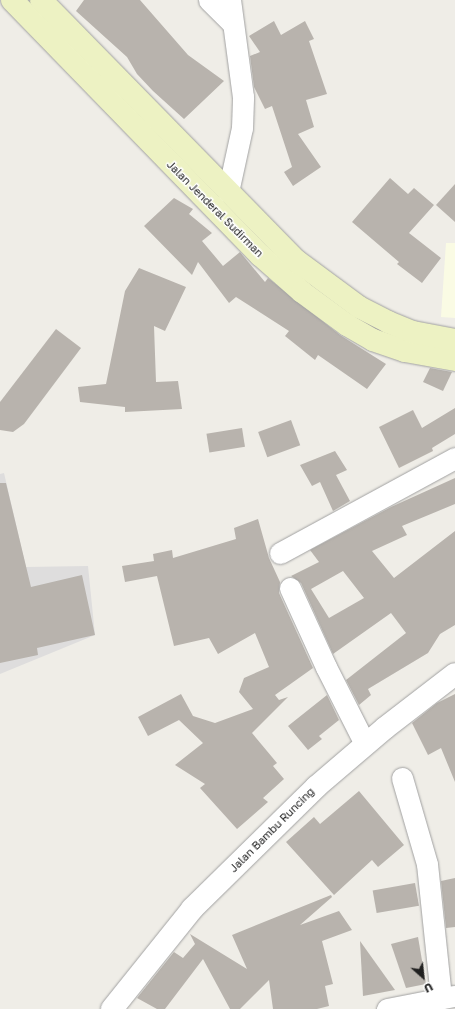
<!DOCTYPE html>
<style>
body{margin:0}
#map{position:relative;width:455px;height:1009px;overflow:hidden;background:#efede7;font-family:"Golos Text",sans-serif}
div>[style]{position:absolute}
.residential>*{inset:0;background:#dedddd}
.education>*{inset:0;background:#fafbe4}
.building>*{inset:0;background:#b8b3ad;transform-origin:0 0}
.roads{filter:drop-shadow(0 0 1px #a1a1a1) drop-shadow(0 0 1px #a1a1a1)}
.minor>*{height:21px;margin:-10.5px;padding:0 10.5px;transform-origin:10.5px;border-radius:10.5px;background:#fff}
.tertiary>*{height:22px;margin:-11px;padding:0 11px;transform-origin:11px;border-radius:11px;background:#fff}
.secondary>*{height:22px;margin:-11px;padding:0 11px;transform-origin:11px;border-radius:11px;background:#edf2c3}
span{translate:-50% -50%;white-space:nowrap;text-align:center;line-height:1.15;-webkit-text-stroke:3px #fff;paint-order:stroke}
.street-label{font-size:11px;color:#202020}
.north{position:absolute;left:403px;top:957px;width:40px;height:40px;-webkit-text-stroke:3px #fff;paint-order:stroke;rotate:153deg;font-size:11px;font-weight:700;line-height:16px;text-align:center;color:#202020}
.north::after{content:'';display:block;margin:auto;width:14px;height:18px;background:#202020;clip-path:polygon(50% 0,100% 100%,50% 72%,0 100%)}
</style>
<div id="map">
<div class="residential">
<i style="clip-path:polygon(4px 473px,26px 567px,88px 566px,95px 635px,0 674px,0 474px)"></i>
</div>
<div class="education">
<i style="clip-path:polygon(446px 243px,455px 243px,455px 318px,441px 317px)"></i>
</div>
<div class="building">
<i style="clip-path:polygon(84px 0,140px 0,188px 55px,224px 81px,184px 119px,153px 91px,137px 74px,127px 57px,76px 11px)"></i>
<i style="clip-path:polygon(274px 21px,281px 35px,305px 21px,314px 39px,309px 41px,327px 94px,306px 100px,314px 127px,298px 134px,321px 167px,293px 186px,284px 172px,292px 167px,272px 106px,265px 109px,254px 87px,250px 56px,260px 52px,249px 36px)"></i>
<i style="clip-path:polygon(390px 178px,408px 194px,414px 188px,434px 205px,409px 233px,441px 258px,422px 283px,397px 264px,399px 262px,352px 222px)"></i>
<i style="clip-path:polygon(455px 184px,455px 222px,436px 205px)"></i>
<i style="clip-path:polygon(174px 198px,193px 209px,189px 214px,212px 233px,202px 241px,223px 266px,240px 252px,265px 282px,268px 278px,340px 335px,386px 364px,367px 389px,318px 355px,315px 360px,285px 336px,289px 331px,236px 297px,229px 303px,198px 262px,192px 275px,144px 226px)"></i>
<i style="clip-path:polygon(139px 268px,186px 287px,165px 331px,154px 326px,156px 382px,178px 381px,182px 409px,125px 412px,125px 407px,80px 402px,78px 387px,106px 384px,125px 291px)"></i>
<i style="clip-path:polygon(56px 329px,81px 348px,24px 424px,13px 432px,0 430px,0 402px)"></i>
<i style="clip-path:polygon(430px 368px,452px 372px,443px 391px,423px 382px)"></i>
<i style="clip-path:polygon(455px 408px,455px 434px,432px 448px,433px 451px,399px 468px,379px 427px,413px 410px,422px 428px)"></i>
<i style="left:291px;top:420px;width:27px;height:35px;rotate:70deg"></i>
<i style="left:242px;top:428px;width:19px;height:36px;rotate:81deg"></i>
<i style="clip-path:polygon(335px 451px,347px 470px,336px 475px,350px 501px,333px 511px,320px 482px,312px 486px,300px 465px)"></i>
<i style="clip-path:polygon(evenodd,455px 478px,455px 504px,402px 526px,407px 535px,372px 551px,394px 578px,455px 531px,455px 625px,440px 634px,428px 653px,368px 689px,371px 695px,359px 705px,346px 680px,406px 633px,391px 613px,333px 654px,301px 583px,291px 576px,319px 562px,310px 550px,391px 507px,455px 478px,343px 571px,364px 598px,329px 618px,311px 589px,343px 571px)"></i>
<i style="clip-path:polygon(0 483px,6px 483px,31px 587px,82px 575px,95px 635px,37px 648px,38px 655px,0 663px)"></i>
<i style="clip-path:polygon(258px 519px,269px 558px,280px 582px,279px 593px,313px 668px,275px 695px,279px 700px,288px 697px,252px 733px,277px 763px,273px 766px,284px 779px,263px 798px,268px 802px,237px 829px,200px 788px,205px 784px,175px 765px,203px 743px,179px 720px,148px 736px,138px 717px,181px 694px,193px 716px,215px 723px,253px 709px,239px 692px,244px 678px,269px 667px,255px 633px,218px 654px,209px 638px,174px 646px,157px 576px,125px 582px,122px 566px,154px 561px,153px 554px,172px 550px,173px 558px,236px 539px,234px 528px)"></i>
<i style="clip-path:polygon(455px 694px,455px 782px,441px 748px,428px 755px,412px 723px,437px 703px)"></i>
<i style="clip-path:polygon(327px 695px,339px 720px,319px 736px,322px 739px,308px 750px,288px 726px)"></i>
<i style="clip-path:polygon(359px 791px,404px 845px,378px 867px,372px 860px,334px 895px,286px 842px,314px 817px,320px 824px)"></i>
<i style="clip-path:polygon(455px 878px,455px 927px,446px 928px,441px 881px)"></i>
<i style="left:415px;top:883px;width:23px;height:43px;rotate:80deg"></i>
<i style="clip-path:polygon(331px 895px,332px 897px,300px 925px,339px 911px,352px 930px,322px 941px,333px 984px,325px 986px,329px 1006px,317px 1009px,273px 1009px,269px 980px,240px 1009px,230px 1009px,203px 959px,165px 1009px,157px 1009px,137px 998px,174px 952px,183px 958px,195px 944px,190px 934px,247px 969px,232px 935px)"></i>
<i style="clip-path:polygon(418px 937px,426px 984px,406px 988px,391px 944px)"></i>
<i style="clip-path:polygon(360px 941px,395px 990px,363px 996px)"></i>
</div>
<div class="roads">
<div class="minor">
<i style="left:209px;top:0;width:31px;rotate:45deg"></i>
<i style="left:228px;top:192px;width:66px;rotate:-77.7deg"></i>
<i style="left:242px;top:128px;width:31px;rotate:-88deg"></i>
<i style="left:243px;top:97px;width:98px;rotate:-97.6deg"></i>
<i style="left:280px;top:553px;width:199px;rotate:-28.5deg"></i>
<i style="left:290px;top:588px;width:87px;rotate:65.5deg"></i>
<i style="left:326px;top:667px;width:86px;rotate:63.1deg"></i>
<i style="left:402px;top:778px;width:90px;rotate:73.8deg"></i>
<i style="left:427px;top:864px;width:135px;rotate:84deg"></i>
<i style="left:387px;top:1009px;width:68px;rotate:-11deg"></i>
</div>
<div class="tertiary">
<i style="left:112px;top:1009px;width:128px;rotate:-51.3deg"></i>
<i style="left:192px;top:909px;width:174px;rotate:-44.5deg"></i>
<i style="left:316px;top:787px;width:91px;rotate:-40.5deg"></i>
<i style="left:385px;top:728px;width:88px;rotate:-37.6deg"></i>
</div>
<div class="secondary">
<i style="left:12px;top:0;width:356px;rotate:45.8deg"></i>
<i style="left:260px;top:255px;width:56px;rotate:41.4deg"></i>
<i style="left:302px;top:292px;width:56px;rotate:36.3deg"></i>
<i style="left:347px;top:325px;width:30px;rotate:30deg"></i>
<i style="left:373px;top:340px;width:34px;rotate:19deg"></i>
<i style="left:405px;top:351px;width:51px;rotate:10.2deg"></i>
<i style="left:41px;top:0;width:366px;rotate:45.6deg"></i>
<i style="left:297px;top:261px;width:77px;rotate:36.6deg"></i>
<i style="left:359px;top:307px;width:33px;rotate:27deg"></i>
<i style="left:388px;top:322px;width:27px;rotate:22deg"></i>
<i style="left:413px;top:332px;width:43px;rotate:10.8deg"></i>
</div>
</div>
<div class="street-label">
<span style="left:215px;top:209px;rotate:45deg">Jalan Jenderal Sudirman</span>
<span style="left:272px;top:830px;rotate:-45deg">Jalan Bambu Runcing</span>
</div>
<div class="north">U</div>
</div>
